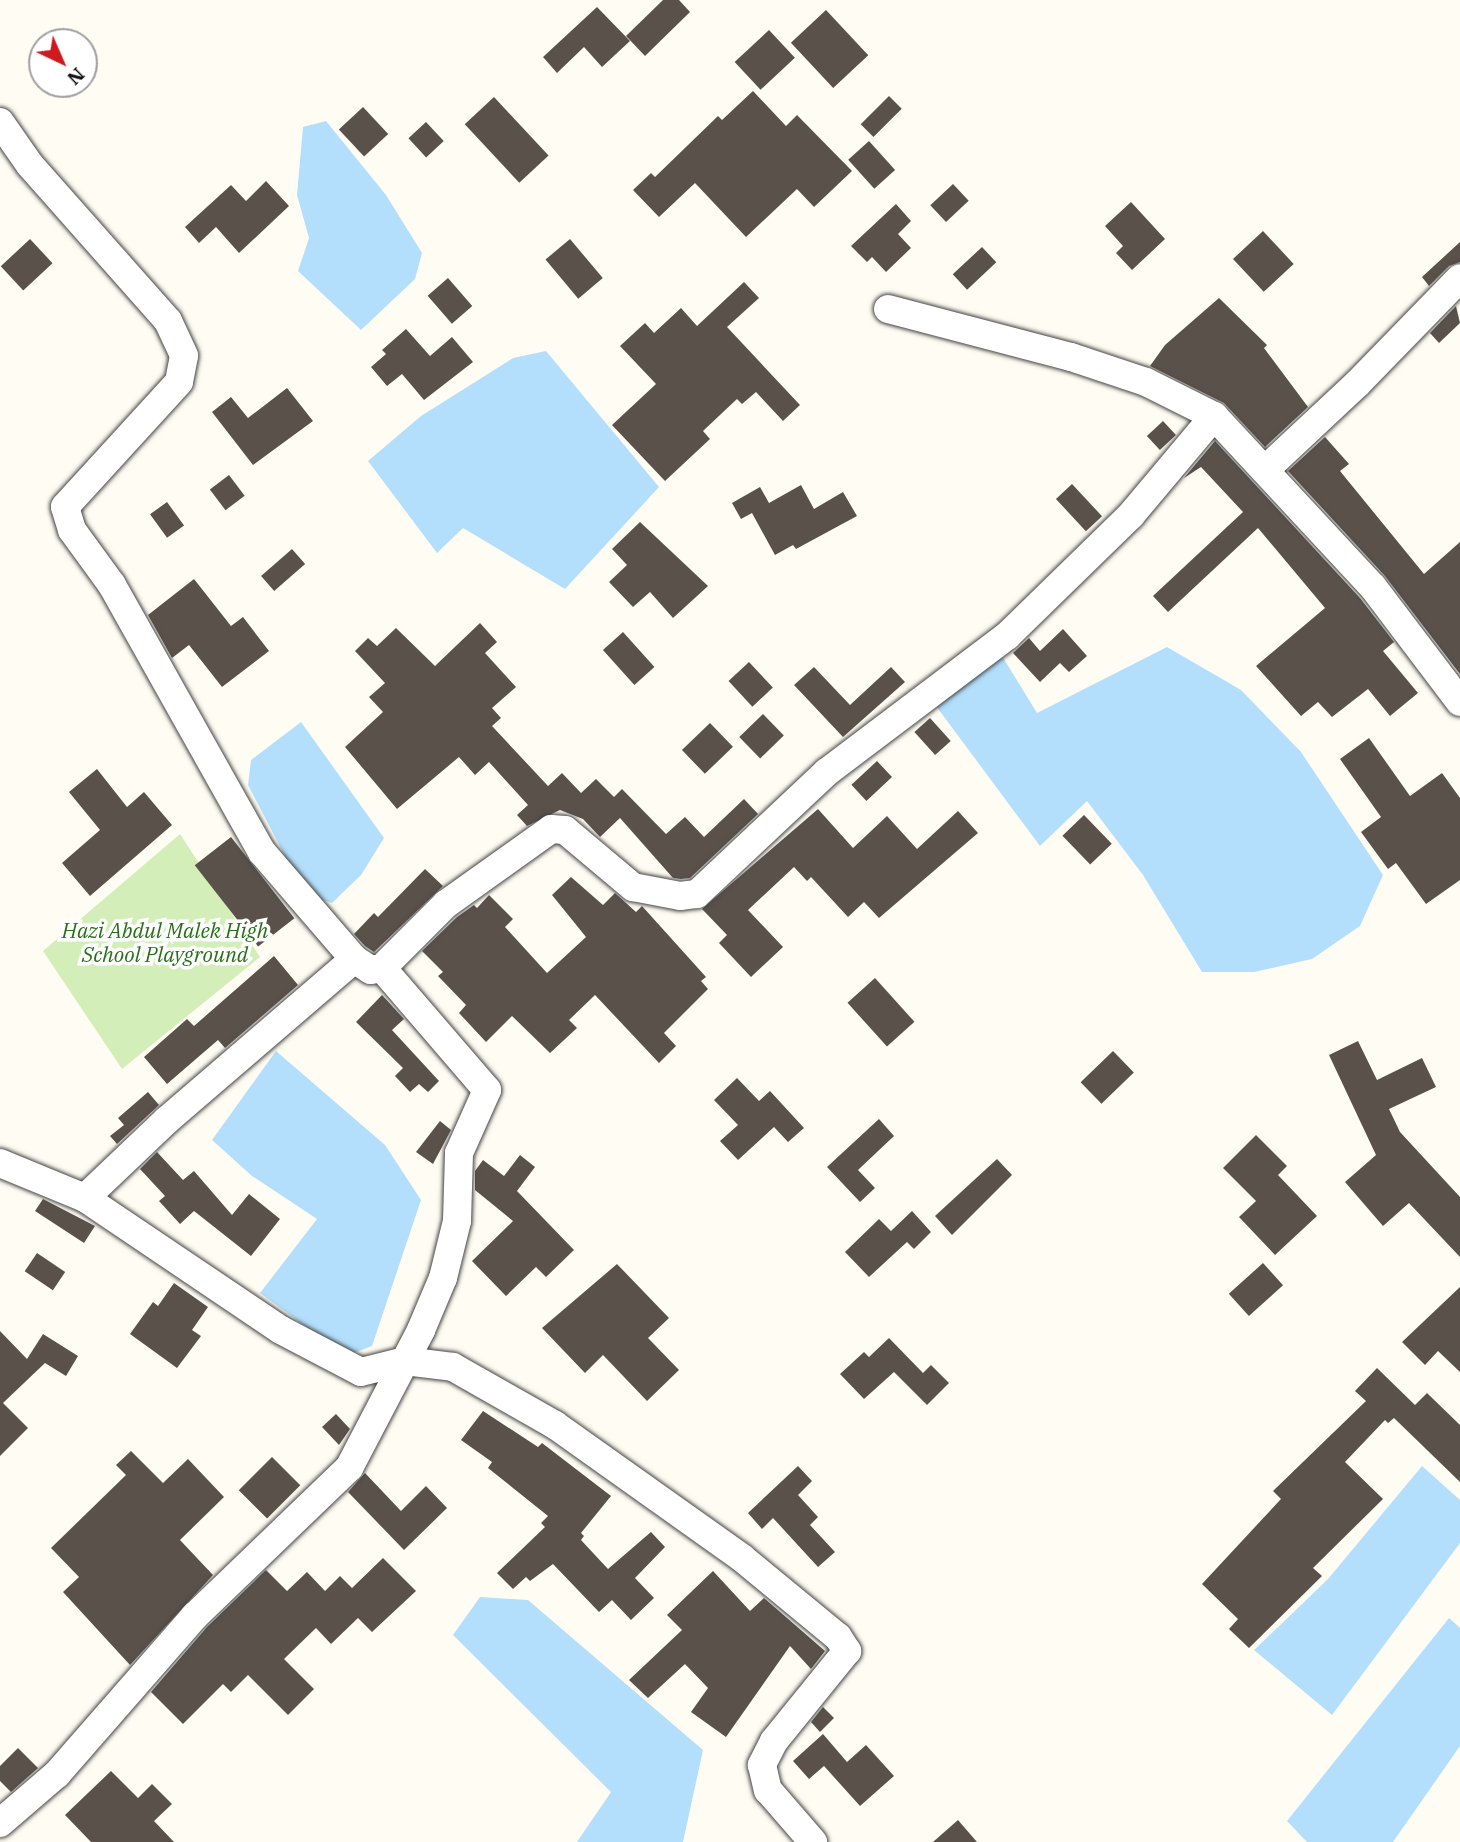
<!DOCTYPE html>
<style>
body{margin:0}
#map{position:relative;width:1460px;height:1842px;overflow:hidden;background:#fffdf3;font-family:"IBM Plex Serif",serif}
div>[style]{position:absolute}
.green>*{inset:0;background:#d3eeb8}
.water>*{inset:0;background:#b3dffc}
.building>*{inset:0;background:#5a514b;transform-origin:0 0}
.roads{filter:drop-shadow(0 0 2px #434343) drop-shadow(0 0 2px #434343)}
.minor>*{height:28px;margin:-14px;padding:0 14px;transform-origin:14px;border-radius:14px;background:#fff}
span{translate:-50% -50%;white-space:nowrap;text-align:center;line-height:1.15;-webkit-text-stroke:7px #fff;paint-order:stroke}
.park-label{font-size:21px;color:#296f19;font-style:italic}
.north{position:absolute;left:28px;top:28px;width:70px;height:70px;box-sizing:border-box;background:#fff;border:2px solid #9f9f9f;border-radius:50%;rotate:136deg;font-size:19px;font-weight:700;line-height:28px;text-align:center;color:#101010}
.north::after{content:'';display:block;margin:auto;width:24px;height:32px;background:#ce1a1f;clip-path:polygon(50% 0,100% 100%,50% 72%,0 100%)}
</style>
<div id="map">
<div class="green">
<i style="clip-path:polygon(180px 834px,260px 957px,122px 1069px,43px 951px)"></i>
</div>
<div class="water">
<i style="clip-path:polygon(326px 121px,386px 195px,422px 253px,415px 279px,361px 330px,298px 271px,309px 238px,297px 195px,303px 127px)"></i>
<i style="clip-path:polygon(546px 351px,659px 487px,565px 589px,463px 528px,437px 553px,368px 461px,421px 416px,513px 358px)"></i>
<i style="clip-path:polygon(1167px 647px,1241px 690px,1301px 752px,1383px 875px,1360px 926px,1312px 959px,1254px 972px,1202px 972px,1143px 875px,1087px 801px,1040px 846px,933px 702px,999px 651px,1037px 713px)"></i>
<i style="clip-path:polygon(301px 722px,384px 838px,361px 875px,332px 903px,305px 894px,248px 785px,251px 760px)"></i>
<i style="clip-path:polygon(276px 1051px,385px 1145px,421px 1200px,372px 1346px,346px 1356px,260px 1293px,317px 1219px,252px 1176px,212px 1140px)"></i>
<i style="clip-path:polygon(1422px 1466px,1460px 1500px,1460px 1543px,1332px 1715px,1254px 1650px,1328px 1579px)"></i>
<i style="clip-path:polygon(480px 1597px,528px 1600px,703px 1750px,683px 1842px,577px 1842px,611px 1792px,453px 1635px)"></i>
<i style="clip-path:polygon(1449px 1618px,1460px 1628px,1460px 1746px,1393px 1842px,1307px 1842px,1287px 1821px)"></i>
</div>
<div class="building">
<i style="clip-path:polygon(663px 0,679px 0,690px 12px,645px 56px,626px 36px)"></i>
<i style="clip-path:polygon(597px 7px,630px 41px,602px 67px,584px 47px,557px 73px,543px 57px)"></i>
<i style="left:826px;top:10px;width:62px;height:48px;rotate:47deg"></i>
<i style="left:769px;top:30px;width:38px;height:47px;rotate:47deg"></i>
<i style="clip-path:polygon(753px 91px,786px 126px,797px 115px,852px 171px,814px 207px,797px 189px,746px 237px,695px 183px,659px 217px,633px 190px,651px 173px,655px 177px,718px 116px,722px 120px)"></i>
<i style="left:889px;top:96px;width:18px;height:40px;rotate:45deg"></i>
<i style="left:494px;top:97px;width:80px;height:40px;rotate:47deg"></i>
<i style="left:363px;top:107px;width:37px;height:33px;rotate:47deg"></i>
<i style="left:426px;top:122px;width:26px;height:24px;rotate:47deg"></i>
<i style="left:869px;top:141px;width:39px;height:28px;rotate:48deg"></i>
<i style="clip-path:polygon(266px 181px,289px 206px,239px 253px,216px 227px,199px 243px,185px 227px,231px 185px,246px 201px)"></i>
<i style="left:953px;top:184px;width:23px;height:31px;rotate:47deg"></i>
<i style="clip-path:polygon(1131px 202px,1165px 239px,1132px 270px,1116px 253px,1123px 246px,1105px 226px)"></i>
<i style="clip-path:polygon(896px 204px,911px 221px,898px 234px,911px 248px,886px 272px,872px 257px,867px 262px,851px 246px)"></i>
<i style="left:1263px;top:231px;width:45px;height:41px;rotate:47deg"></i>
<i style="left:30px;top:239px;width:33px;height:40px;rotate:47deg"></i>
<i style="left:570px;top:239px;width:51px;height:32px;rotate:50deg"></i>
<i style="clip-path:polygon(1460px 242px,1460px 262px,1449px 266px,1429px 286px,1422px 277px)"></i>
<i style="left:982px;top:247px;width:21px;height:40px;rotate:47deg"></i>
<i style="left:448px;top:278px;width:37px;height:27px;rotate:49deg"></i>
<i style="clip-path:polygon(744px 282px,759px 298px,727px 327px,800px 405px,783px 421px,756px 392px,742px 404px,737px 399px,703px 431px,710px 439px,665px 481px,612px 425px,656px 384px,620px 346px,645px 323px,654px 333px,681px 308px,697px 326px)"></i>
<i style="clip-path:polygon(1219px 298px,1267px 345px,1264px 348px,1308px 407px,1265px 447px,1224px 403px,1150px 366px,1165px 345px)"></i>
<i style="clip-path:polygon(1456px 306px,1460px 323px,1439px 343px,1430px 333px)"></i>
<i style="clip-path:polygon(406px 329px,430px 356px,452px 337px,473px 362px,424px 400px,402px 374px,387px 386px,371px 367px,386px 354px,382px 350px)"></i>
<i style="clip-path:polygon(287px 388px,313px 421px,253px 465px,212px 412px,231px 397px,248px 418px)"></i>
<i style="left:1163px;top:421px;width:19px;height:22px;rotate:47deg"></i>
<i style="clip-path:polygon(1325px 437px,1349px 464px,1340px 471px,1424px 574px,1460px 542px,1460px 674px,1385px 576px,1288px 471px)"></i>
<i style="clip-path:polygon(1215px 441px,1360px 598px,1394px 642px,1383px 651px,1418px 693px,1390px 716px,1368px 689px,1332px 717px,1318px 702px,1301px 716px,1256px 666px,1325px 608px,1258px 528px,1168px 612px,1153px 596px,1243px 512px,1201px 467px,1184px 478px)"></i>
<i style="left:229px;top:475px;width:26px;height:24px;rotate:53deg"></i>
<i style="left:1072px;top:484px;width:44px;height:22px;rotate:47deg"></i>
<i style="clip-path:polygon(801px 485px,814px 509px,843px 492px,857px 516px,796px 549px,793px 545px,775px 555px,752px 513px,741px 519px,732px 503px,760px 487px,769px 503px)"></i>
<i style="left:167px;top:502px;width:29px;height:21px;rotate:54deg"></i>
<i style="clip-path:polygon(640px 522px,708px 586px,673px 618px,650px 592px,633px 607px,609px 582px,627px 565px,612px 549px)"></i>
<i style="left:292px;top:549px;width:20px;height:41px;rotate:49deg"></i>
<i style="clip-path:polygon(194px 579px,231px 626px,243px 617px,269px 651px,222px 687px,189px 645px,172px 658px,148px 615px)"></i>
<i style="clip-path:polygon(480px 623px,497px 642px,485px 653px,516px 687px,492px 708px,501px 718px,492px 726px,548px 786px,562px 773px,581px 793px,596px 779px,614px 797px,622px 789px,666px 834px,685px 817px,704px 837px,744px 799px,758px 814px,690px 878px,681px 879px,673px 878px,620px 818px,600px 837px,583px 819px,560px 810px,527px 826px,517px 815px,528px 805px,489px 762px,475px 775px,459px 757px,397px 809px,345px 747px,383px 712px,369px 697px,385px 683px,355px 651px,368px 638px,377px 646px,396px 628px,435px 666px)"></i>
<i style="clip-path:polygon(1063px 629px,1087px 656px,1069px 672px,1060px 663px,1040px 682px,1013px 653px,1029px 638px,1040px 651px)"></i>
<i style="left:623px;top:632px;width:47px;height:27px;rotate:48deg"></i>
<i style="left:749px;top:662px;width:35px;height:28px;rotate:47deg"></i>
<i style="clip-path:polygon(814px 667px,850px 705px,891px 667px,905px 682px,843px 737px,794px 685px)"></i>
<i style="left:763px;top:714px;width:30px;height:33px;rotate:46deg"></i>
<i style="left:930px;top:718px;width:31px;height:21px;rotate:48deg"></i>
<i style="left:710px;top:723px;width:33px;height:39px;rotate:46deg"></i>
<i style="clip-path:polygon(1369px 738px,1410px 796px,1442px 773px,1460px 798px,1460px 880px,1426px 904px,1396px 863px,1388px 869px,1361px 832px,1381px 817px,1340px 759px)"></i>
<i style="left:877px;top:761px;width:22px;height:35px;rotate:47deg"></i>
<i style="clip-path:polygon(97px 769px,127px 807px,144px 792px,172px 825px,90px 896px,62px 863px,100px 830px,69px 792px)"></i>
<i style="clip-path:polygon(818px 809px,853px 848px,887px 816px,917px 849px,958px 811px,978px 833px,879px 918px,864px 902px,848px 917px,811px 877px,807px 881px,794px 867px,748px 910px,783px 947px,751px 977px,719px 943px,727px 935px,702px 909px)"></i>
<i style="left:1084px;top:815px;width:40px;height:30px;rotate:46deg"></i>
<i style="left:231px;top:837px;width:103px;height:46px;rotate:52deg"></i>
<i style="clip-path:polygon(425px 869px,443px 886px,374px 952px,365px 946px,354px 934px,374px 913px,378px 917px)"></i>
<i style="clip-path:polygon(571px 877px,603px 905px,615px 893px,636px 912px,642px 906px,706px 977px,701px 981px,708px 989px,664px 1033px,676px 1046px,659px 1063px,595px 995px,569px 1020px,577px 1028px,550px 1053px,512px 1016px,486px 1042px,459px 1013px,466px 1005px,438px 976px,443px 972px,422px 951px,457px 917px,474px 905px,477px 908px,489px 895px,513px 919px,505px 927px,547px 973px,586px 937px,552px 895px)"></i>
<i style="clip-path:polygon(274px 956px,298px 985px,225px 1048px,218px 1040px,167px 1084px,144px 1057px,187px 1019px,194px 1026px)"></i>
<i style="left:875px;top:978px;width:59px;height:37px;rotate:48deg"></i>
<i style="clip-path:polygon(382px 995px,404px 1019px,392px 1030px,439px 1081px,428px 1092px,419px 1084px,410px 1092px,395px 1076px,403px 1068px,356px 1022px)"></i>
<i style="clip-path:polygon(1358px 1041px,1377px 1080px,1422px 1058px,1436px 1087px,1389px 1109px,1400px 1132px,1460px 1197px,1460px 1257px,1409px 1203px,1383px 1226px,1345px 1182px,1376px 1155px,1329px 1055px)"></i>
<i style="left:1113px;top:1051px;width:30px;height:45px;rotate:46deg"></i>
<i style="clip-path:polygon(737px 1078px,759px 1101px,770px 1091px,804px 1128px,788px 1142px,774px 1127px,738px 1160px,720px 1141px,738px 1125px,714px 1100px)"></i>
<i style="clip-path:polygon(148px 1092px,159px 1105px,117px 1144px,110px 1136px,124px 1125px,118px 1118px)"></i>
<i style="clip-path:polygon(879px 1119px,894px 1136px,858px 1170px,875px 1188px,860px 1202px,827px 1167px)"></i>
<i style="clip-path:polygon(440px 1121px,451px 1130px,433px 1164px,416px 1152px)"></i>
<i style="clip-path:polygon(1256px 1135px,1287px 1166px,1278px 1175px,1317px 1216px,1275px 1255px,1239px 1217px,1256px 1201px,1223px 1168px)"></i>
<i style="clip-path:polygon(157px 1152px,183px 1180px,194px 1171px,232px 1215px,249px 1194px,280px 1219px,251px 1256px,194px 1211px,180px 1224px,159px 1201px,165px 1196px,140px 1169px)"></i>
<i style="clip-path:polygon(520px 1155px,535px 1167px,517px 1191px,574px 1250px,546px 1277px,536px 1267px,506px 1296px,472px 1261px,513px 1221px,475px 1190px,475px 1171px,483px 1160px,504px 1176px)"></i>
<i style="clip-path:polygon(997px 1159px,1012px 1175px,952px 1235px,935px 1216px)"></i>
<i style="clip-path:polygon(43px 1199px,95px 1226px,84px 1243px,35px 1211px)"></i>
<i style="clip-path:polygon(912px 1211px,931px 1232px,914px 1249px,907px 1242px,869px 1277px,845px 1252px,879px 1219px,891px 1231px)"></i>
<i style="left:37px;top:1253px;width:34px;height:22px;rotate:34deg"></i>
<i style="left:1263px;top:1263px;width:30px;height:46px;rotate:48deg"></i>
<i style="clip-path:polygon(617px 1264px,669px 1318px,648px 1338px,679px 1370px,647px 1401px,603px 1355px,585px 1373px,542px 1328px)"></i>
<i style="clip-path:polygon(174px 1283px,208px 1307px,192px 1330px,201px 1336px,177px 1368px,130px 1334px,153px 1302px,158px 1306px)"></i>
<i style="clip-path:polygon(1460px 1287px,1460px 1372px,1438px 1351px,1425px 1365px,1402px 1342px)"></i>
<i style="clip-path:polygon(0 1331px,27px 1359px,43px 1334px,78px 1356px,66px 1376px,45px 1363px,3px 1403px,28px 1428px,0 1456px)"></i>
<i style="clip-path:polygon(889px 1338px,923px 1373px,931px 1365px,949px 1383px,927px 1405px,894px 1372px,864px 1399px,840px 1374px,864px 1352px,869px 1357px)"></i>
<i style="clip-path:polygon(1377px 1368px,1415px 1405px,1427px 1393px,1460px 1425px,1460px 1482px,1394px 1418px,1388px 1423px,1385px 1420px,1345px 1462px,1383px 1499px,1313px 1568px,1322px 1576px,1249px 1648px,1229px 1629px,1238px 1619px,1202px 1584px,1281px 1499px,1273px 1491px,1366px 1401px,1355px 1391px)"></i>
<i style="clip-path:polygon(483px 1411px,538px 1447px,542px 1443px,611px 1496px,581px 1533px,584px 1536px,581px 1540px,608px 1569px,651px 1532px,665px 1547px,635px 1578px,654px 1598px,631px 1620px,612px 1600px,599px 1612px,553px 1564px,530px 1581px,526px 1577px,513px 1589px,497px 1573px,545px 1527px,541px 1523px,548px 1516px,488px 1468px,492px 1462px,461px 1440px)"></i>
<i style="clip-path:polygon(336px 1414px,350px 1429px,339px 1445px,322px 1427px)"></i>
<i style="clip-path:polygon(131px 1451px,163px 1483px,188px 1459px,224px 1497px,180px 1540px,213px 1575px,130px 1665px,63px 1592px,79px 1577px,51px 1548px,126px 1475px,116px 1465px)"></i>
<i style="left:272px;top:1457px;width:40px;height:47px;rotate:45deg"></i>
<i style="clip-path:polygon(798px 1466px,812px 1481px,798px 1495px,818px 1517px,810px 1525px,835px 1552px,818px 1567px,773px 1518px,762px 1529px,748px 1513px)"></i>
<i style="clip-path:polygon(365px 1473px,401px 1511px,426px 1486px,447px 1508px,404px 1550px,348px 1492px)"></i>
<i style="clip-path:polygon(383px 1558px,416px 1591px,372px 1632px,358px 1618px,331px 1644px,316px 1628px,284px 1659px,314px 1689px,288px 1715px,248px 1675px,231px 1692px,223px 1684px,183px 1724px,151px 1692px,207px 1627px,266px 1570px,287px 1591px,307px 1572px,325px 1591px,340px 1576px,352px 1588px)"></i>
<i style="clip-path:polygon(713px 1571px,750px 1611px,764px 1598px,825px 1651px,811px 1669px,790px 1646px,726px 1737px,691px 1712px,708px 1688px,685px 1664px,648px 1698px,629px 1680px,682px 1630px,667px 1615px)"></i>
<i style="clip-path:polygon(823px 1707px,834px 1718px,820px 1732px,811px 1722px)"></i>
<i style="clip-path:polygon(823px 1734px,847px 1762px,866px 1745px,894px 1776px,860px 1806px,824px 1766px,809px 1779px,793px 1761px)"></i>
<i style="clip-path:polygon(18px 1748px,38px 1768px,11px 1792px,0 1781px,0 1766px)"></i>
<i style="clip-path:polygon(111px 1771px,138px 1798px,152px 1784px,172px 1804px,154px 1821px,174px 1842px,91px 1842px,65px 1815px)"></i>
<i style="clip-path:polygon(958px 1820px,977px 1842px,933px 1842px)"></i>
</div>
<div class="roads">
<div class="minor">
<i style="left:0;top:122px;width:52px;rotate:55.1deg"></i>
<i style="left:30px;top:165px;width:208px;rotate:48.5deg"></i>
<i style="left:168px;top:321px;width:38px;rotate:65deg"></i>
<i style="left:184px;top:356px;width:26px;rotate:101deg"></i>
<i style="left:179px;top:382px;width:169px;rotate:132.4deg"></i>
<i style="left:65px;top:507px;width:24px;rotate:73deg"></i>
<i style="left:72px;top:530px;width:68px;rotate:54deg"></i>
<i style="left:112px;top:585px;width:306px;rotate:60.7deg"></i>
<i style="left:262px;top:852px;width:141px;rotate:49.3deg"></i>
<i style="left:354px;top:959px;width:20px;rotate:33deg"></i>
<i style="left:371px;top:970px;width:11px;rotate:-10deg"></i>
<i style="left:382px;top:968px;width:91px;rotate:-45deg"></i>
<i style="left:446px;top:904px;width:129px;rotate:-35.5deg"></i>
<i style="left:551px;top:829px;width:14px;rotate:4deg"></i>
<i style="left:565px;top:830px;width:89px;rotate:40deg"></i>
<i style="left:633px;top:887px;width:48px;rotate:10.8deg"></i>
<i style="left:680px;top:896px;width:17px;rotate:-7deg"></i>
<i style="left:697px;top:894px;width:178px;rotate:-43.2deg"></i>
<i style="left:827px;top:772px;width:226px;rotate:-37.1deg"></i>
<i style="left:1007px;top:636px;width:173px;rotate:-44.3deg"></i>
<i style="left:1131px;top:515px;width:129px;rotate:-50deg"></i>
<i style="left:888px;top:309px;width:189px;rotate:14.7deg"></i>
<i style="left:1071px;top:357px;width:79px;rotate:18.4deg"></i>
<i style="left:1146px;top:382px;width:76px;rotate:26.6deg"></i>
<i style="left:1214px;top:416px;width:233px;rotate:47.1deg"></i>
<i style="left:1373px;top:587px;width:144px;rotate:52.9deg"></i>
<i style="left:1266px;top:469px;width:126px;rotate:-43.1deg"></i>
<i style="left:1358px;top:383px;width:146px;rotate:-45.8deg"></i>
<i style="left:0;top:1163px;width:92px;rotate:22.4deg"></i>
<i style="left:85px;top:1198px;width:236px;rotate:34deg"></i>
<i style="left:281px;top:1330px;width:90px;rotate:27.7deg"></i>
<i style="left:361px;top:1372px;width:45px;rotate:-14deg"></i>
<i style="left:405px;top:1361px;width:48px;rotate:7.1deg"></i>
<i style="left:453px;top:1367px;width:117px;rotate:29.6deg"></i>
<i style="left:555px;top:1425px;width:229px;rotate:35.4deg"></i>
<i style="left:742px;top:1558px;width:124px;rotate:39.5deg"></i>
<i style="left:838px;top:1637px;width:17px;rotate:57deg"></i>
<i style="left:847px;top:1651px;width:116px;rotate:129deg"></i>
<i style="left:774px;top:1741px;width:27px;rotate:117deg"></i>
<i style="left:762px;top:1765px;width:26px;rotate:77deg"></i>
<i style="left:768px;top:1790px;width:69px;rotate:49.1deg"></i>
<i style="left:85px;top:1198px;width:113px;rotate:-43.6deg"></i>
<i style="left:167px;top:1120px;width:247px;rotate:-40.7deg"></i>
<i style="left:0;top:1823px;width:75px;rotate:-40.7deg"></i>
<i style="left:57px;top:1774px;width:210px;rotate:-48.9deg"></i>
<i style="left:195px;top:1616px;width:214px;rotate:-43.9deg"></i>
<i style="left:349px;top:1468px;width:156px;rotate:-62.4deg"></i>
<i style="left:421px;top:1330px;width:56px;rotate:-67.1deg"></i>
<i style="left:443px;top:1278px;width:59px;rotate:-76.2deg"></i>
<i style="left:457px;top:1221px;width:68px;rotate:-88.3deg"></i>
<i style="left:459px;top:1153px;width:69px;rotate:-66deg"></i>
<i style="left:487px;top:1090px;width:161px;rotate:-130.7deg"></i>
</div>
</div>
<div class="park-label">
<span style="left:165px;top:942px">Hazi Abdul Malek High<br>School Playground</span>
</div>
<div class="north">N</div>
</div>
